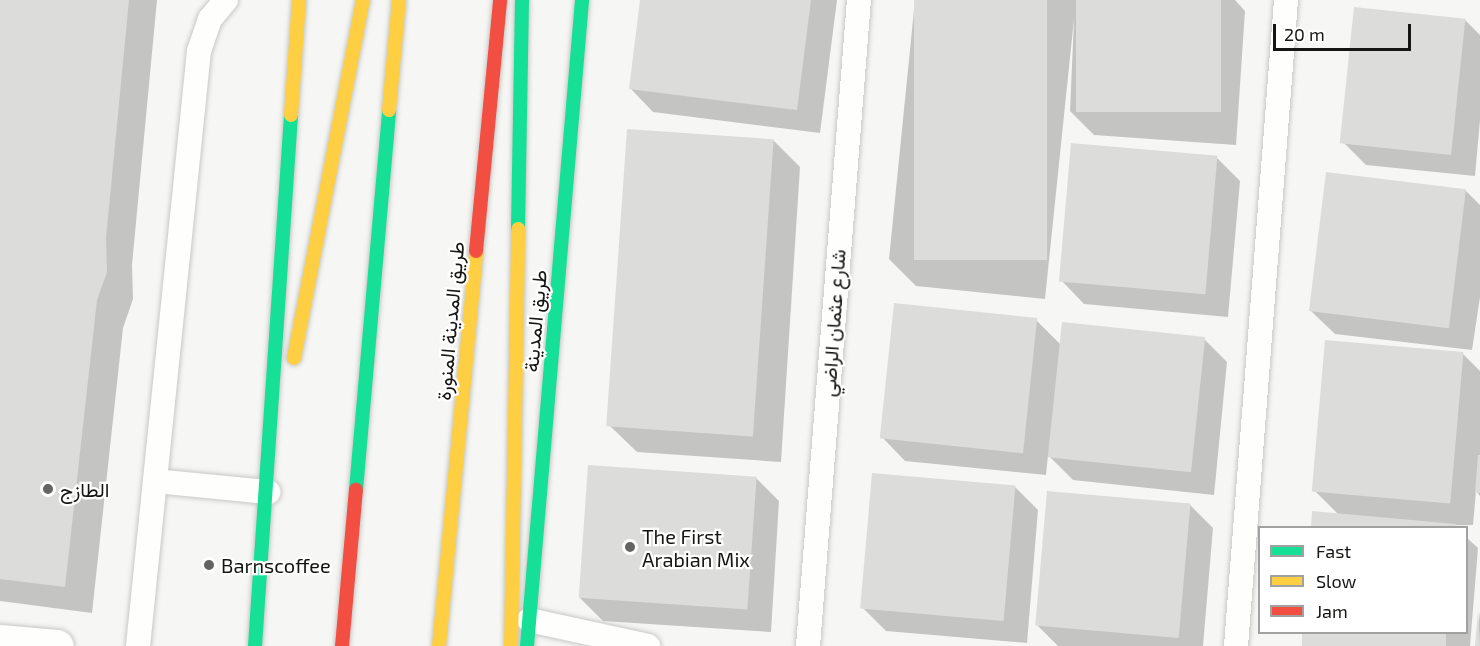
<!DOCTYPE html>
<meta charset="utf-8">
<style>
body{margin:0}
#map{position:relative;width:1480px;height:646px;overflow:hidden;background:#f6f7f4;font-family:"Exo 2",Vazirmatn,sans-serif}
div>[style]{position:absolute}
.shadow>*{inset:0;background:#0003}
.building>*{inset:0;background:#dcddda;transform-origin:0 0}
.roads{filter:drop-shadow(0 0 2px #c8c8c6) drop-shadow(0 0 2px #c8c8c6)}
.lane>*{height:24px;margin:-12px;padding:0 12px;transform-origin:12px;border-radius:12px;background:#fefefd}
.street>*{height:33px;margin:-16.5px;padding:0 16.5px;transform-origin:16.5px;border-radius:16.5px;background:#fefefd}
.fast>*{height:14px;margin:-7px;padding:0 7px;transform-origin:7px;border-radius:7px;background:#16e098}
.slow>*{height:14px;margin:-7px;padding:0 7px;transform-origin:7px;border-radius:7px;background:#ffcf43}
.jam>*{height:14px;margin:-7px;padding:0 7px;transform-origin:7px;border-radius:7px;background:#f24e42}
.dots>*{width:16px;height:16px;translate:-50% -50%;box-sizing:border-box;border:3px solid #fff;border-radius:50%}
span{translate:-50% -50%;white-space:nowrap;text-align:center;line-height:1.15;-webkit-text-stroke:4.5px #fff;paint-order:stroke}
.street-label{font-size:20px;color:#151513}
.poi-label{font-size:20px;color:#151513}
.left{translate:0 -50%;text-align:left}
.legend{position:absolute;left:1258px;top:526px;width:210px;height:108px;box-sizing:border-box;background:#fff;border:2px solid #a1a1a1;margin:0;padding:8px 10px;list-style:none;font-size:18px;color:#151513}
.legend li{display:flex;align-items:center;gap:12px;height:30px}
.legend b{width:30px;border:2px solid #a1a1a1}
.scale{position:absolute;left:1273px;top:24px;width:138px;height:27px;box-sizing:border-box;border:3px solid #151513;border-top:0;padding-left:8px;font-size:18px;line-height:21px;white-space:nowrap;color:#151513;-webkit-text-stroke:4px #fff;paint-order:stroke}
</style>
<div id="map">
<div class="shadow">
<i style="clip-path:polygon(0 0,157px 0,132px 265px,133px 299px,123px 328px,92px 613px,0 601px)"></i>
<i style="clip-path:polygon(641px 0,837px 0,820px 133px,653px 112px,630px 88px)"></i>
<i style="clip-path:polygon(915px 0,1235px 0,1245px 11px,1236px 145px,1094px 135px,1070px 111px,1074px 19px,1045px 299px,916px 286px,889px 259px)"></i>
<i style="clip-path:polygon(1464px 19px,1480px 35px,1480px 120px,1475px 176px,1366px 165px,1343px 142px)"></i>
<i style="clip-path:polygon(773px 140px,800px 167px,781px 462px,637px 452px,610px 426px)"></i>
<i style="clip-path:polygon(1216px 157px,1240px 181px,1228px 317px,1084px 304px,1061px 280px)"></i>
<i style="clip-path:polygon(1465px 190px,1480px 205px,1480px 297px,1472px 350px,1335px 334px,1311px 311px)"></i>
<i style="clip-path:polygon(1036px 320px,1061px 345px,1204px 339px,1227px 362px,1214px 495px,1073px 480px,1048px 455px,1046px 475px,905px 461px,882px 437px)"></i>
<i style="clip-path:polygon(1462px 353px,1480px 371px,1480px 496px,1476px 491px,1473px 525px,1313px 528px,1339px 515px,1314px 490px)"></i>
<i style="clip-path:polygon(756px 478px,779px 501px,771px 632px,603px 621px,580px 598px)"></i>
<i style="clip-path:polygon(1015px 487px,1038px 510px,1027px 643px,886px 631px,863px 608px)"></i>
<i style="clip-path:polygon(1189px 504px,1213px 528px,1203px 646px,1058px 646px,1038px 626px)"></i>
<i style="clip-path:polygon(1466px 537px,1478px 548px,1470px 646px,1302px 646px,1303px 632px,1466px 632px)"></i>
<i style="clip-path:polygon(1480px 611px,1480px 646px,1476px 646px)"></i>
</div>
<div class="building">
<i style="clip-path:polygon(0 0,129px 0,106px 238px,107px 272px,97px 300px,65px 587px,0 579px)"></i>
<i style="clip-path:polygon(640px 0,811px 0,797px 110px,629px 89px)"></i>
<i style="left:914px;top:0;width:133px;height:260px"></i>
<i style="left:1076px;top:0;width:145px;height:112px"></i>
<i style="left:1354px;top:7px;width:112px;height:137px;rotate:6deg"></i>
<i style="left:627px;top:129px;width:147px;height:298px;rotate:4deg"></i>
<i style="left:1071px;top:143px;width:147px;height:139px;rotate:5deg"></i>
<i style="left:1326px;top:172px;width:141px;height:140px;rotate:7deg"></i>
<i style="left:894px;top:303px;width:144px;height:136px;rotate:6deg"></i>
<i style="left:1062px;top:322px;width:144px;height:136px;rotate:6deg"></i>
<i style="left:1325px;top:340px;width:139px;height:152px;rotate:5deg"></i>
<i style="clip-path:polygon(1478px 455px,1480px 455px,1480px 493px,1475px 493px)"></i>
<i style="left:588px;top:465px;width:169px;height:133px;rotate:4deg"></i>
<i style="left:872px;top:473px;width:144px;height:136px;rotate:5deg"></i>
<i style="left:1047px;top:491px;width:144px;height:135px;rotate:5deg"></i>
<i style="clip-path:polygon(1312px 511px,1456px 524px,1455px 528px,1311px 528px)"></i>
<i style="clip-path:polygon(1478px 611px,1480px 646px,1475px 646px)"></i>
<i style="left:1302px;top:632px;width:144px;height:14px"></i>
</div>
<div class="roads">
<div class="lane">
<i style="left:155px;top:481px;width:114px;rotate:5.6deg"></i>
<i style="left:529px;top:620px;width:122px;rotate:12.3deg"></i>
<i style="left:138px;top:646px;width:598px;rotate:-84.15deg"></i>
<i style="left:199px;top:51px;width:34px;rotate:-71deg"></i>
<i style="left:210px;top:19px;width:25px;rotate:-50deg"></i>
<i style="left:808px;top:646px;width:648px;rotate:-85.49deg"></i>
<i style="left:1236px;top:646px;width:648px;rotate:-85.57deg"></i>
</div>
<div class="street">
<i style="left:0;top:641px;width:57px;rotate:5deg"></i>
</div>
<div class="fast">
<i style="left:518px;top:229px;width:229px;rotate:-89deg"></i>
<i style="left:356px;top:490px;width:381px;rotate:-85deg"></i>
<i style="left:255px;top:646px;width:532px;rotate:-86.12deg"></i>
<i style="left:527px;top:646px;width:648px;rotate:-85.13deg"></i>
</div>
<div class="slow">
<i style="left:389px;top:110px;width:110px;rotate:-84.8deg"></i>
<i style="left:291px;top:115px;width:115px;rotate:-86deg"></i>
<i style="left:294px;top:358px;width:365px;rotate:-79.1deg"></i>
<i style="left:439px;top:646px;width:397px;rotate:-84.6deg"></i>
<i style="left:511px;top:646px;width:417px;rotate:-89deg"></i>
</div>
<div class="jam">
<i style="left:476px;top:251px;width:252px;rotate:-84.5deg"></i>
<i style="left:342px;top:646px;width:157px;rotate:-84.9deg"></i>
</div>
</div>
<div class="dots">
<i style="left:48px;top:489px;background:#646462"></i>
<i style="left:630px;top:547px;background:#646462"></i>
<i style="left:209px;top:565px;background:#646462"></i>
</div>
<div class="street-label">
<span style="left:450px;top:321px;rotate:-85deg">طريق المدينة المنورة</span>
<span style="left:535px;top:321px;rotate:-85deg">طريق المدينة</span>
<span style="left:833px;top:323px;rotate:-86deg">شارع عثمان الراضي</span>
</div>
<div class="poi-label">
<span class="left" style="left:60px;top:489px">الطازج</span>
<span class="left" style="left:642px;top:548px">The First<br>Arabian Mix</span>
<span class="left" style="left:221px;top:565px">Barnscoffee</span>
</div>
<ul class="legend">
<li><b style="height:8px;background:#16e098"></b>Fast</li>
<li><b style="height:8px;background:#ffcf43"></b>Slow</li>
<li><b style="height:8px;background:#f24e42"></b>Jam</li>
</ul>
<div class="scale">20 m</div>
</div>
